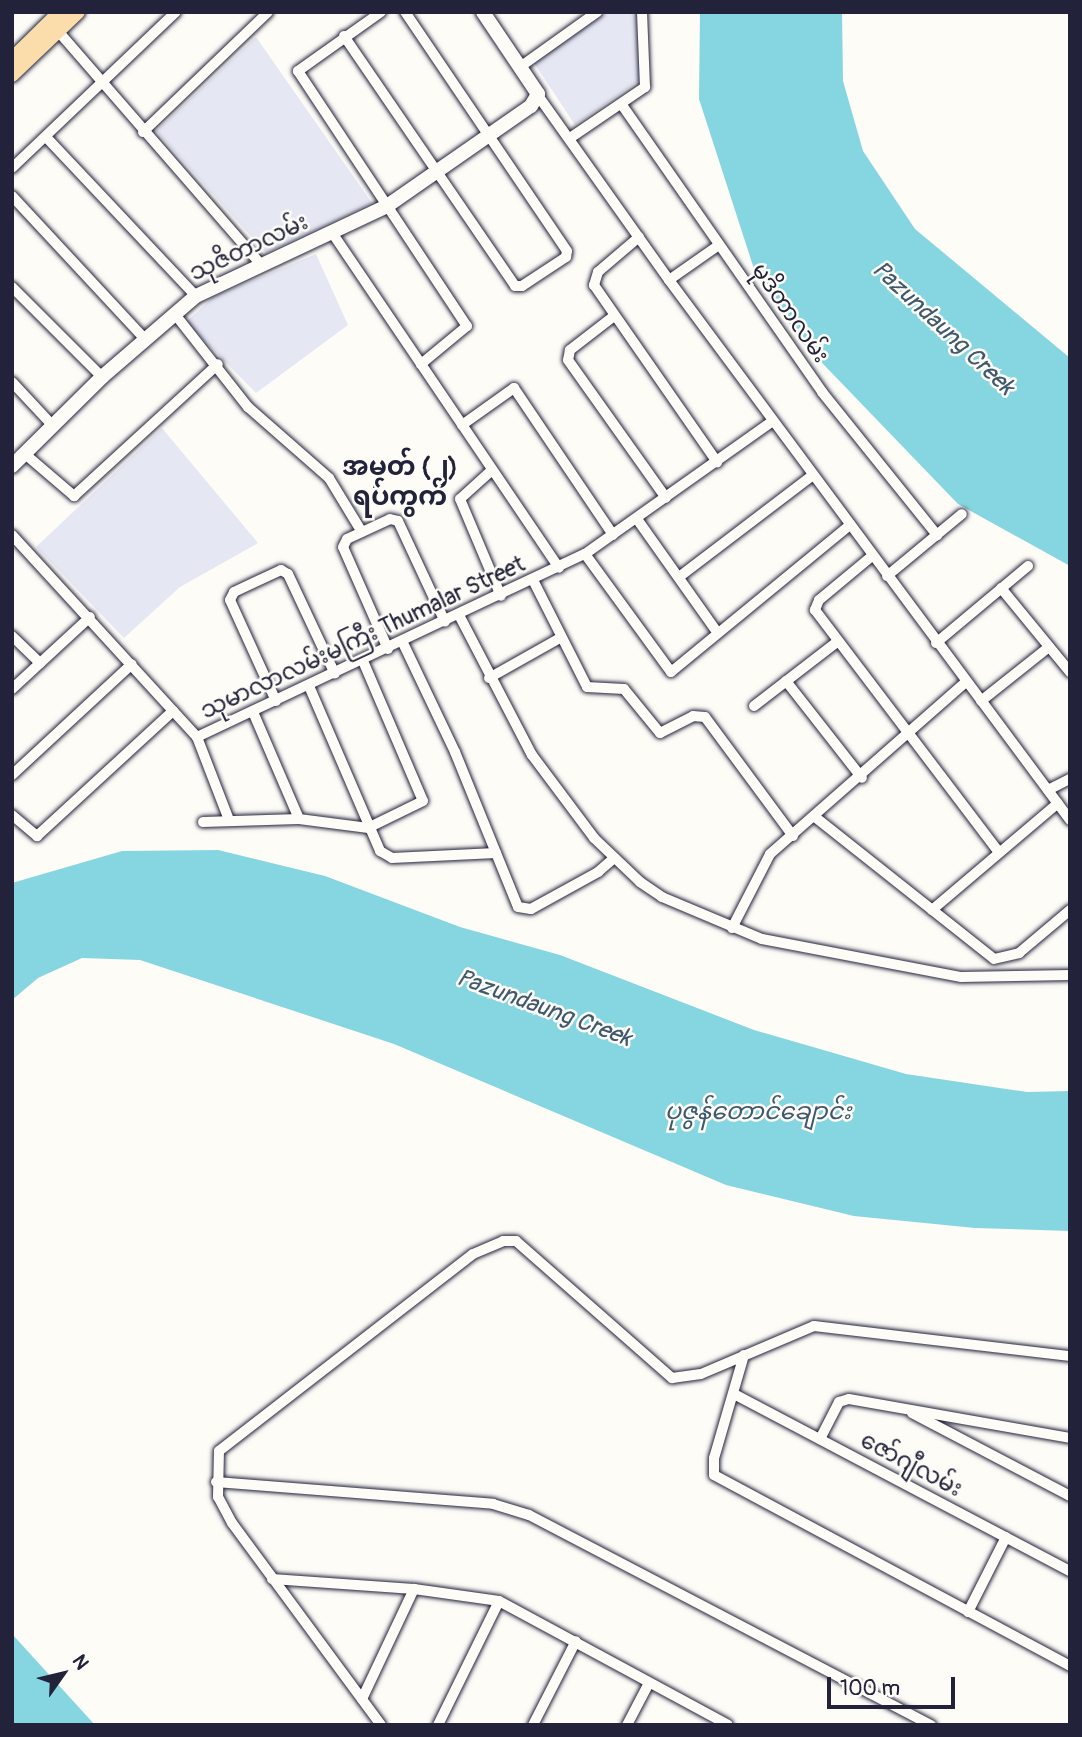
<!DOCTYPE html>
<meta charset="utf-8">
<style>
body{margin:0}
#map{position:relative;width:1082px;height:1737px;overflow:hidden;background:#fdfcf7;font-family:Pangolin,"Noto Sans Myanmar",sans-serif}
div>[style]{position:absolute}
.built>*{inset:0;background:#e5e8f3}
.water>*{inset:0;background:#85d6e0}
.roads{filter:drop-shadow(0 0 2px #22223b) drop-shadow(0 0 2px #22223b)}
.street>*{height:10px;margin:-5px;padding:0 5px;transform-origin:5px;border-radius:5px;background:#fdfcf7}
.secondary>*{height:14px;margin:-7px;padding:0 7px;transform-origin:7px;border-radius:7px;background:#fdfcf7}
.primary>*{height:14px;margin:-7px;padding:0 7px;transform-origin:7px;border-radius:7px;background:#fbddab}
span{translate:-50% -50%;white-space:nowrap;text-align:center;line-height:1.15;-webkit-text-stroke:5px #fdfcf7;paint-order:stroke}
.street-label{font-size:23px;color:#22223b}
.water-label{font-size:24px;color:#40586d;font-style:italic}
.quarter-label{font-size:26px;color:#22223b;font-weight:700}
.frame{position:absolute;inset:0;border:14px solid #22223b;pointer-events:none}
.north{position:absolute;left:28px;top:1639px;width:70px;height:70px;-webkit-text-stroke:5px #fdfcf7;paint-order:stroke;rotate:56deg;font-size:19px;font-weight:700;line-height:28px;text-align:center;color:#22223b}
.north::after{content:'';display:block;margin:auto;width:24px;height:32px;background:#22223b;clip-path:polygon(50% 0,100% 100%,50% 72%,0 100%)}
.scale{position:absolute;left:827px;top:1677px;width:128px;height:32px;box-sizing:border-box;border:4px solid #22223b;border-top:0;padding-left:9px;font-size:21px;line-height:24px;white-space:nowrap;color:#22223b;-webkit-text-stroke:5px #fdfcf7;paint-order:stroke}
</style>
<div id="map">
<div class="built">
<i style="clip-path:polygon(608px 12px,639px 12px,644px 77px,575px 125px,534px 63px)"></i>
<i style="clip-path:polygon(256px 37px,372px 203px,266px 253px,156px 131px)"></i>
<i style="clip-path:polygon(316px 254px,348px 325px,256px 393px,186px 322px,213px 297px)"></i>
<i style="clip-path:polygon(162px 428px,258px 543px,180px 587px,124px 638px,36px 547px)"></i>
</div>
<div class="water">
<i style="clip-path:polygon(700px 12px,842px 12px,843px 81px,863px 151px,915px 229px,1070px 358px,1070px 566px,958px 504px,801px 341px,755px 272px,699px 99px)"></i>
<i style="clip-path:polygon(218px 850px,325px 876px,460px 927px,560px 955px,754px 1030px,906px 1074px,1027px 1092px,1070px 1091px,1070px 1231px,975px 1228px,854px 1216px,726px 1185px,394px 1044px,140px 960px,82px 958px,38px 978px,12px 1000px,12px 883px,122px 851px)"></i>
<i style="clip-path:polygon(12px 1634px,95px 1725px,12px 1725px)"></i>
</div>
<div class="roads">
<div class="street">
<i style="left:381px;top:12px;width:102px;rotate:144.6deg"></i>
<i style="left:298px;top:71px;width:306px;rotate:56.5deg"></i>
<i style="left:467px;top:326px;width:60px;rotate:140.4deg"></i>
<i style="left:58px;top:31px;width:308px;rotate:49deg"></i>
<i style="left:344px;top:36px;width:303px;rotate:55.6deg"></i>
<i style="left:515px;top:286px;width:7px"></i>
<i style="left:522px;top:286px;width:53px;rotate:-33.4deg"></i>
<i style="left:566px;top:257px;width:6px;rotate:-81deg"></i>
<i style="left:567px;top:251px;width:289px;rotate:-124.1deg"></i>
<i style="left:520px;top:67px;width:95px;rotate:-35.5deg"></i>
<i style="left:539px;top:97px;width:224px;rotate:54.6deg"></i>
<i style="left:669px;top:280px;width:673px;rotate:53.4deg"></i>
<i style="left:622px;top:105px;width:350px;rotate:55.1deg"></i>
<i style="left:822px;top:392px;width:184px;rotate:51.2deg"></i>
<i style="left:143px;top:132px;width:173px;rotate:-43.8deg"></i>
<i style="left:46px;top:137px;width:219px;rotate:46.7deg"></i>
<i style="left:570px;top:138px;width:91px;rotate:-34.2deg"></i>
<i style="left:645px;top:87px;width:75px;rotate:-92.3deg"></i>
<i style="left:12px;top:168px;width:226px;rotate:-43.6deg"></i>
<i style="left:12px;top:196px;width:194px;rotate:47.1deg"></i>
<i style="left:333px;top:234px;width:403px;rotate:55.9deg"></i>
<i style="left:639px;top:237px;width:54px;rotate:139.5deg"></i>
<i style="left:598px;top:272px;width:14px;rotate:107deg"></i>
<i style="left:594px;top:285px;width:216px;rotate:55.2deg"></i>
<i style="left:669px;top:280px;width:61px;rotate:-35deg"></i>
<i style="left:12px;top:287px;width:127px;rotate:45deg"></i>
<i style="left:174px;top:313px;width:120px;rotate:51.8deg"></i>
<i style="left:248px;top:407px;width:108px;rotate:41.2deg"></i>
<i style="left:329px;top:478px;width:63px;rotate:58.6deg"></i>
<i style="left:614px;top:316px;width:56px;rotate:142.3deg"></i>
<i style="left:570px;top:350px;width:10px;rotate:101deg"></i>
<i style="left:568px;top:360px;width:169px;rotate:54.6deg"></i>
<i style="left:12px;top:382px;width:60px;rotate:47deg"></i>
<i style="left:462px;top:425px;width:64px;rotate:-35.4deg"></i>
<i style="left:514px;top:388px;width:177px;rotate:56deg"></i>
<i style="left:25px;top:454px;width:65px;rotate:40.6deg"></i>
<i style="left:74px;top:496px;width:195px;rotate:-42.5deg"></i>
<i style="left:492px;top:470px;width:43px;rotate:137.8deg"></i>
<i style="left:460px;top:499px;width:105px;rotate:67.1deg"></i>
<i style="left:637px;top:519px;width:138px;rotate:54.7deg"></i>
<i style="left:12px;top:535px;width:274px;rotate:47.5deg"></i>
<i style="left:197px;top:737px;width:429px;rotate:-25.3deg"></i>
<i style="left:585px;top:554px;width:230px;rotate:-35.3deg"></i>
<i style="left:585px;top:554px;width:146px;rotate:53.9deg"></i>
<i style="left:671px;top:672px;width:232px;rotate:-39.4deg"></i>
<i style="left:872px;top:556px;width:69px;rotate:140.3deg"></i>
<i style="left:819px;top:600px;width:11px;rotate:112deg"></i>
<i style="left:815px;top:610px;width:304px;rotate:52.8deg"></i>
<i style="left:887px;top:576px;width:97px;rotate:-39.6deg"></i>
<i style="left:679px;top:577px;width:168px;rotate:-37.3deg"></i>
<i style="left:533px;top:580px;width:120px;rotate:63.2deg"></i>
<i style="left:587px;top:687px;width:37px;rotate:3deg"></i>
<i style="left:624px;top:689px;width:57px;rotate:50.7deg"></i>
<i style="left:660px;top:733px;width:37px;rotate:-27deg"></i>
<i style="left:693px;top:716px;width:12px;rotate:5deg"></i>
<i style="left:705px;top:717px;width:148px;rotate:53.5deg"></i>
<i style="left:1001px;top:588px;width:109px;rotate:50.6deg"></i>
<i style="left:459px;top:615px;width:158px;rotate:62.5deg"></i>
<i style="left:532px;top:755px;width:104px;rotate:53.2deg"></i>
<i style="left:594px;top:838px;width:64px;rotate:43.7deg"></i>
<i style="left:640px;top:882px;width:27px;rotate:34deg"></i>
<i style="left:662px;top:897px;width:108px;rotate:22.8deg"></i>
<i style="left:762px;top:939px;width:203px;rotate:10.8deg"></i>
<i style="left:961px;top:977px;width:109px;rotate:-1.1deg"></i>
<i style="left:12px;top:636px;width:39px;rotate:44deg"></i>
<i style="left:403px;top:643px;width:121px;rotate:64.5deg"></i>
<i style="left:455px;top:752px;width:167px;rotate:67.9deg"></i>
<i style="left:518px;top:907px;width:13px;rotate:9deg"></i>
<i style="left:531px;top:909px;width:77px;rotate:-28.9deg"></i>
<i style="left:598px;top:872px;width:21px;rotate:-41deg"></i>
<i style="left:936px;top:643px;width:120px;rotate:-39.9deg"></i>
<i style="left:388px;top:649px;width:111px;rotate:-113.8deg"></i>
<i style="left:343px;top:547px;width:9px;rotate:-63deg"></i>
<i style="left:347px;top:539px;width:47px;rotate:-24.9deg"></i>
<i style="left:390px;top:519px;width:8px;rotate:14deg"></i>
<i style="left:398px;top:521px;width:111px;rotate:65deg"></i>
<i style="left:363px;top:661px;width:152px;rotate:66.8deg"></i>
<i style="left:423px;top:801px;width:61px;rotate:153.9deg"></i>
<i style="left:489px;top:678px;width:81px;rotate:-29.4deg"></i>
<i style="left:786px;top:681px;width:123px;rotate:51.9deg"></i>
<i style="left:309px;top:686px;width:180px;rotate:66.7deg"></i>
<i style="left:380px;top:851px;width:14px;rotate:30deg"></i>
<i style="left:392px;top:858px;width:104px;rotate:-2.8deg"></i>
<i style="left:12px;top:689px;width:106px;rotate:-42.7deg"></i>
<i style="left:276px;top:701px;width:111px;rotate:-114.5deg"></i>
<i style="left:230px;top:600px;width:9px;rotate:-63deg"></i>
<i style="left:234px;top:592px;width:52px;rotate:-25.1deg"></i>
<i style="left:281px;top:570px;width:8px;rotate:30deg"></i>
<i style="left:288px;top:574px;width:110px;rotate:64.8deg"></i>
<i style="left:981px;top:701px;width:87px;rotate:-38.5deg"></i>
<i style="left:754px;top:706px;width:106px;rotate:-37.7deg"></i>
<i style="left:253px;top:712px;width:116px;rotate:66.7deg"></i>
<i style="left:197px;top:737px;width:89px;rotate:68.9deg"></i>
<i style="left:12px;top:775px;width:163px;rotate:-42.8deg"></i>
<i style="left:1048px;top:790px;width:25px;rotate:-27deg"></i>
<i style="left:12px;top:815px;width:33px;rotate:40deg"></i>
<i style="left:37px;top:836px;width:185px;rotate:-42.6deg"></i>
<i style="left:815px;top:817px;width:228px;rotate:38.4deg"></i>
<i style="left:994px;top:959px;width:26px;rotate:-13deg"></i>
<i style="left:1019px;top:953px;width:67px;rotate:-40.1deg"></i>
<i style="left:203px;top:822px;width:96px;rotate:-1.8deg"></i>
<i style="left:299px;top:819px;width:70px;rotate:7.4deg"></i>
<i style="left:932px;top:910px;width:165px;rotate:-40.3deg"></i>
<i style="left:732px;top:928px;width:83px;rotate:-62.8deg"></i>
<i style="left:770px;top:854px;width:261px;rotate:-41.3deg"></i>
<i style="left:744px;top:1355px;width:107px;rotate:106.2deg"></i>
<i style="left:714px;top:1458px;width:17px;rotate:90deg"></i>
<i style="left:714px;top:1475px;width:404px;rotate:28.2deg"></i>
<i style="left:734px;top:1394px;width:380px;rotate:27.8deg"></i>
<i style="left:912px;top:1413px;width:178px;rotate:27.7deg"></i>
<i style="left:820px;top:1439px;width:42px;rotate:-62.8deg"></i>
<i style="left:839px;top:1402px;width:10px;rotate:-17deg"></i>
<i style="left:849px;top:1399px;width:224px;rotate:10deg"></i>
<i style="left:216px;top:1482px;width:278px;rotate:4.5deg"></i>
<i style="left:493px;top:1504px;width:38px;rotate:17deg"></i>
<i style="left:529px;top:1515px;width:454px;rotate:27.6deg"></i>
<i style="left:272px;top:1579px;width:142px;rotate:4deg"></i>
<i style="left:414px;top:1589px;width:86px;rotate:8deg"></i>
<i style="left:499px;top:1601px;width:260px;rotate:28.4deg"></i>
<i style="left:968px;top:1612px;width:84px;rotate:-63.1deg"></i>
<i style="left:362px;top:1699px;width:122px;rotate:-64.7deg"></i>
<i style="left:381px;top:1725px;width:251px;rotate:-126.4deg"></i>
<i style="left:232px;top:1523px;width:30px;rotate:-118deg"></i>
<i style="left:218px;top:1497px;width:46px;rotate:-88.8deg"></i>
<i style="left:219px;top:1451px;width:321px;rotate:-37.8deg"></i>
<i style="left:473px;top:1254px;width:33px;rotate:-23deg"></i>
<i style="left:503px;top:1241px;width:13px"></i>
<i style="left:516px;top:1241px;width:208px;rotate:41.3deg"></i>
<i style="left:672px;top:1378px;width:29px;rotate:-8deg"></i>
<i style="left:701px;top:1374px;width:123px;rotate:-23deg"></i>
<i style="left:814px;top:1326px;width:258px;rotate:6.7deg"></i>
<i style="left:438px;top:1725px;width:138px;rotate:-63.8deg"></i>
<i style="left:533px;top:1725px;width:94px;rotate:-62.9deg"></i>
<i style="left:627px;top:1725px;width:47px;rotate:-62.4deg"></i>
</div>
<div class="secondary">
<i style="left:12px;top:466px;width:127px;rotate:-44.7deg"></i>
<i style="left:102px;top:377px;width:124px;rotate:-40.8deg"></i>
<i style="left:196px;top:296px;width:211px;rotate:-25.2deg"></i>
<i style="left:387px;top:206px;width:175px;rotate:-34.8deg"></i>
<i style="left:531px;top:106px;width:14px;rotate:-60deg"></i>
<i style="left:538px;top:94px;width:99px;rotate:-123.9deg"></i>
</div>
<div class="primary">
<i style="left:12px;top:59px;width:67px;rotate:-44.4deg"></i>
<i style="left:12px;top:75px;width:91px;rotate:-43.7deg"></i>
</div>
</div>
<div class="street-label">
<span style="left:249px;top:248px;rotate:-25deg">သုဇိတာလမ်း</span>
<span style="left:790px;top:313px;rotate:55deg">မုဒိတာလမ်း</span>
<span style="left:363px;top:638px;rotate:-25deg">သုမာလာလမ်းမကြီး Thumalar Street</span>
<span style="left:911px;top:1465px;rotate:28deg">ဇော်ဂျီလမ်း</span>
</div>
<div class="water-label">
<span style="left:943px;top:328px;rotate:43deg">Pazundaung Creek</span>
<span style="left:544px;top:1008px;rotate:20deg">Pazundaung Creek</span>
<span style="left:758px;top:1112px">ပုဇွန်တောင်ချောင်း</span>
</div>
<div class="quarter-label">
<span style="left:400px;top:483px">အမှတ် (၂)<br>ရပ်ကွက်</span>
</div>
<div class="frame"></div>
<div class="north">N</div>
<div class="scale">100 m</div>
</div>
